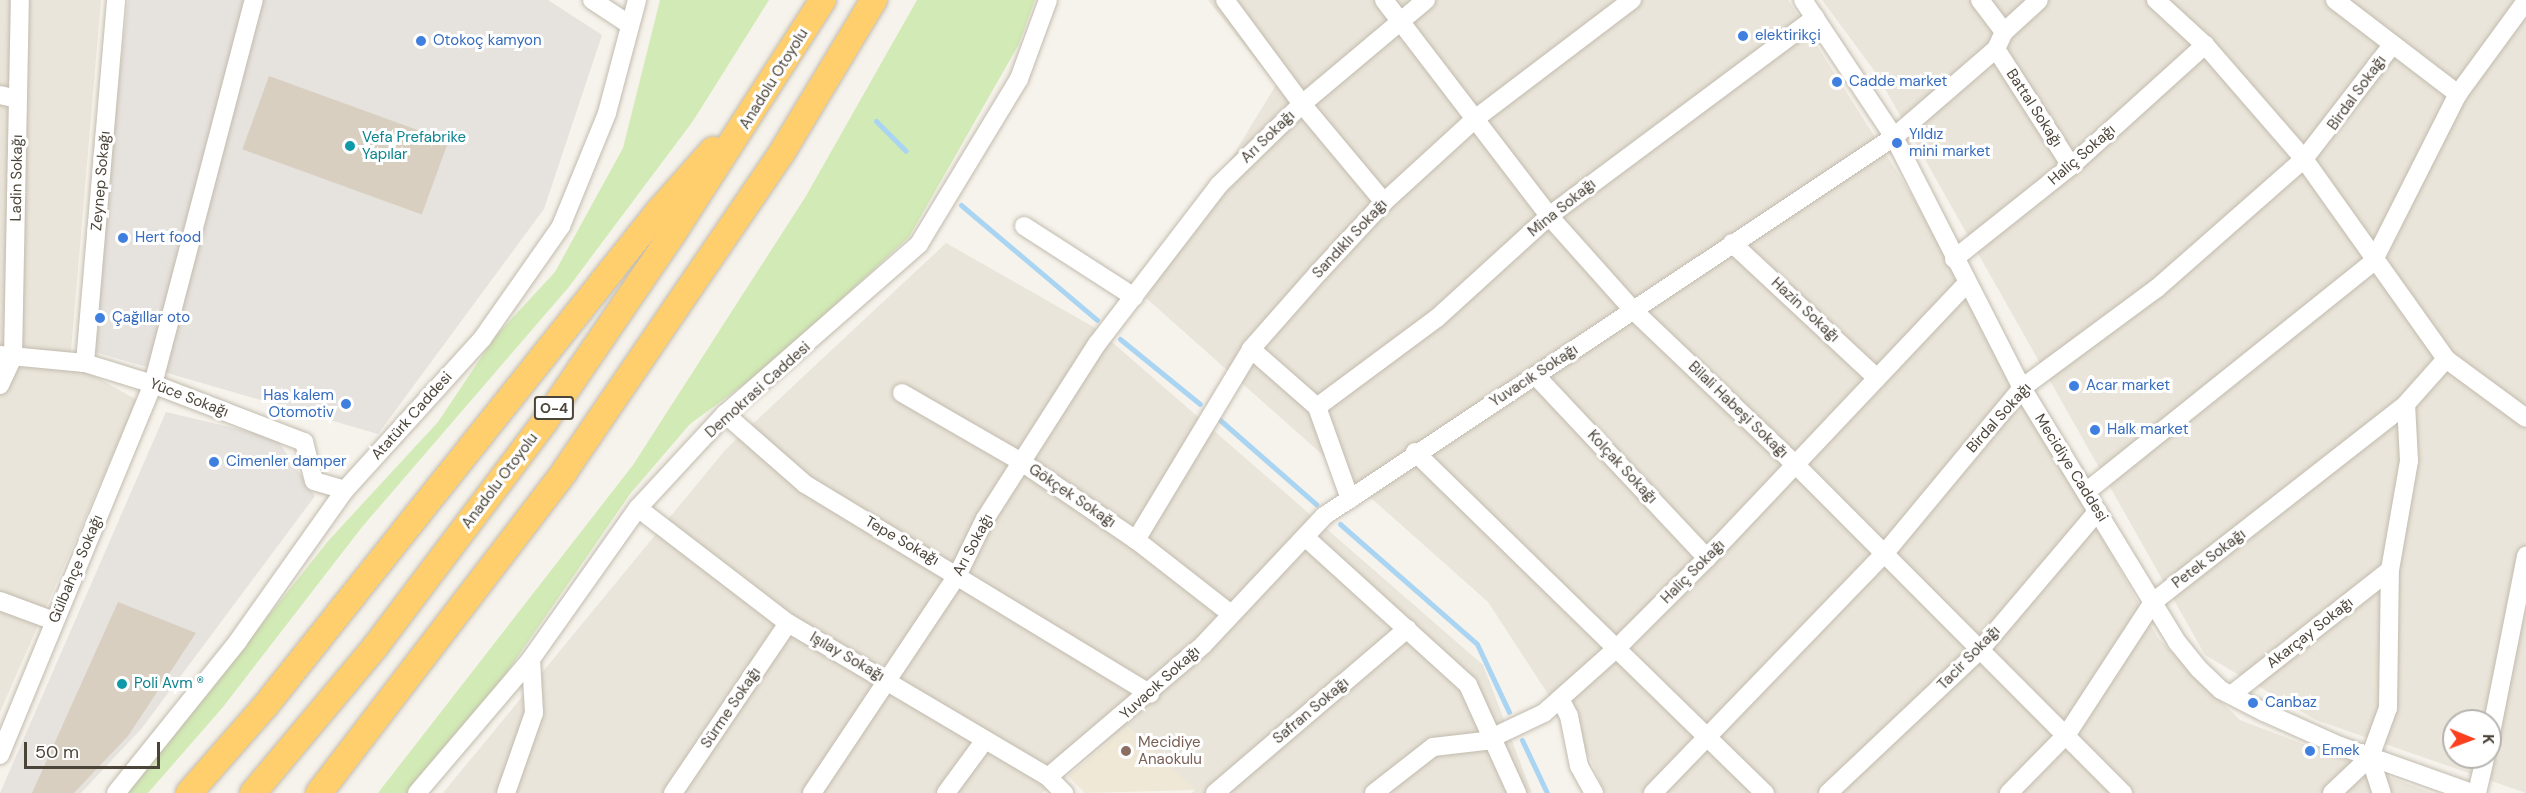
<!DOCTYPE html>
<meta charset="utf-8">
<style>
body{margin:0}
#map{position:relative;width:2526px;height:793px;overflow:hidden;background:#f6f3ec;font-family:"DM Sans",sans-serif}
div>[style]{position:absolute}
.residential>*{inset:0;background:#eae5da}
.industrial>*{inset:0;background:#e6e2dd}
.education>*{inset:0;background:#efe8d6}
.green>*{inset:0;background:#d2eab5}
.stream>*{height:5px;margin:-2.5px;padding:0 2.5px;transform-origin:2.5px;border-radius:2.5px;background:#a9d4f2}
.building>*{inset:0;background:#d8cfc1;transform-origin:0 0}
.roads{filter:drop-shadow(0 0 2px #c2bbae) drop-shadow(0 0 2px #c2bbae)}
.minor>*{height:18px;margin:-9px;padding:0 9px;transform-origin:9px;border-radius:9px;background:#fff}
.highway>*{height:26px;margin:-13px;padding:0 13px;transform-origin:13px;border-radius:13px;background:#ffcf6e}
.dots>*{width:16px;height:16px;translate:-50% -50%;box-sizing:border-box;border:3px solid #fff;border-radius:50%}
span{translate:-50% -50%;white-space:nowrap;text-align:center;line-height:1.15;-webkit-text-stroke:6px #fff;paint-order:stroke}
.shield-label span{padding:2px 4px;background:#fff;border:2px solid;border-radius:4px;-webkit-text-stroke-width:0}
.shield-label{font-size:14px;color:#4b4439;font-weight:700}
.shop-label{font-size:15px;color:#366cbe}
.left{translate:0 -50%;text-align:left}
.right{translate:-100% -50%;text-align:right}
.street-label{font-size:15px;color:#4b4439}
.culture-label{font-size:15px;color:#0d838f}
.education-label{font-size:15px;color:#785e54}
.north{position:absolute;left:2442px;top:709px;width:60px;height:60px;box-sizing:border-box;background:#fff;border:2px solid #b7b4b0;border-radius:50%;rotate:91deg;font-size:16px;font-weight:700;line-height:24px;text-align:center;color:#4b4439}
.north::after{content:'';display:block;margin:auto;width:21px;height:27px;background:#fc3f1d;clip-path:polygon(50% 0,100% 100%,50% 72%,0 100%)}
.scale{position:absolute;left:24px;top:742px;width:136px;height:27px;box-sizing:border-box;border:3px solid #4b4439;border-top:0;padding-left:8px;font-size:18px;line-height:21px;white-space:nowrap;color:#4b4439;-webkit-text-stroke:4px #fff;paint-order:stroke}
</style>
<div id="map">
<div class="residential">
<i style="clip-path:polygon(0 0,101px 0,70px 362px,137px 400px,0 712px)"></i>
<i style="clip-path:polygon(1208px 0,1788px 0,1911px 194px,2158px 638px,2240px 720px,2432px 793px,1605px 793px,1591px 760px,1488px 602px,1146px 298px,1276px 85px)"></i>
<i style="clip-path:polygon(evenodd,1822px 0,2526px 0,2526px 793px,2316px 720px,2205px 655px,1876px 73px,1822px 0,2454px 721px,2490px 721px,2490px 757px,2454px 757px,2454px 721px)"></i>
<i style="clip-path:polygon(946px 243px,1097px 329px,1483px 665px,1532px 793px,1192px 793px,1195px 790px,1127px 726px,1042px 793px,443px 793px,726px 449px)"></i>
</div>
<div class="industrial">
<i style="clip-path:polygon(128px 0,548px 0,602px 35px,544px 209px,378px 434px,88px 350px)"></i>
<i style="clip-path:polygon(166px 412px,276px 438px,315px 496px,142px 728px,81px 793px,0 793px)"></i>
</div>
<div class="education">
<i style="clip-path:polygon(1127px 726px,1196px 790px,1085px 793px,1068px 776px)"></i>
</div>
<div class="green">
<i style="clip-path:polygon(660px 0,769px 0,693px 121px,568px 288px,362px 527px,223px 707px,148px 793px,127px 793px,329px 540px,438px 422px,494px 338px,555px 272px,623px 148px)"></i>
<i style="clip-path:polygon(917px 0,1035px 0,1019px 44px,909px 237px,768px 367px,690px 424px,630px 494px,501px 681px,412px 793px,378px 793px,633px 465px,806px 196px)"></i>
</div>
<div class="stream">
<i style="left:876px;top:121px;width:42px;rotate:45deg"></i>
<i style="left:961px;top:205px;width:178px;rotate:40.2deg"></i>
<i style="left:1120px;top:339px;width:103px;rotate:39.1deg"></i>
<i style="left:1220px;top:420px;width:128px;rotate:41.2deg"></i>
<i style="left:1340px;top:524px;width:182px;rotate:41.2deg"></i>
<i style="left:1477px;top:644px;width:75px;rotate:64.8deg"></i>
<i style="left:1522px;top:740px;width:59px;rotate:64.7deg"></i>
</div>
<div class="building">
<i style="left:269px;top:76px;width:191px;height:78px;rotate:20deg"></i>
<i style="clip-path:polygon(118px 602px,196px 633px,128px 736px,74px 793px,32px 793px)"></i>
</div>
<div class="roads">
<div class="minor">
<i style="left:592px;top:0;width:45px;rotate:33.3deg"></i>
<i style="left:1225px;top:0;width:129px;rotate:53.5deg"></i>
<i style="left:1302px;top:104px;width:128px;rotate:50.1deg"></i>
<i style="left:1384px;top:0;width:272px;rotate:52.6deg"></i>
<i style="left:1549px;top:216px;width:127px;rotate:48.2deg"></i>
<i style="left:1634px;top:311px;width:225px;rotate:43.6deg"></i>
<i style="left:1797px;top:466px;width:462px;rotate:45.1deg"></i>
<i style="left:1803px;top:0;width:164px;rotate:56.4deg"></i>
<i style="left:1894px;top:137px;width:282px;rotate:63deg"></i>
<i style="left:2022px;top:388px;width:298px;rotate:58.6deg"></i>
<i style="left:2177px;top:642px;width:35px;rotate:51deg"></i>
<i style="left:2199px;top:669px;width:30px;rotate:44deg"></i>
<i style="left:2221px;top:690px;width:48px;rotate:27.1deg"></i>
<i style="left:2264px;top:712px;width:83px;rotate:24.1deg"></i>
<i style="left:2340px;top:746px;width:140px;rotate:19.6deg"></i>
<i style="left:1980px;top:0;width:40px;rotate:53deg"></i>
<i style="left:2156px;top:0;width:67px;rotate:42.6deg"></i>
<i style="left:2205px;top:45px;width:151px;rotate:49deg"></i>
<i style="left:2304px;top:159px;width:245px;rotate:54.6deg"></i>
<i style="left:2446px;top:359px;width:99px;rotate:36.4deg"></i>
<i style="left:2335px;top:0;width:155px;rotate:37.4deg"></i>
<i style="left:1996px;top:49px;width:139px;rotate:57.3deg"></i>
<i style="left:0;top:95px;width:18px;rotate:13deg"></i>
<i style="left:1024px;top:226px;width:131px;rotate:32.8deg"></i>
<i style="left:1732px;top:243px;width:198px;rotate:43deg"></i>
<i style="left:1954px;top:259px;width:149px;rotate:-38.5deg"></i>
<i style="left:2071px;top:166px;width:181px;rotate:-42.1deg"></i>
<i style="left:1251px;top:349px;width:88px;rotate:41.3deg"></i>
<i style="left:1317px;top:407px;width:98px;rotate:70.3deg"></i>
<i style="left:0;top:355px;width:85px;rotate:5.4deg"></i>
<i style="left:85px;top:363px;width:71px;rotate:17.2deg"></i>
<i style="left:153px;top:384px;width:162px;rotate:21deg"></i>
<i style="left:304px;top:442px;width:40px;rotate:75.6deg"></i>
<i style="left:314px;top:481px;width:32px;rotate:16deg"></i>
<i style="left:85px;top:363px;width:364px;rotate:-85.1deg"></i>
<i style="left:1536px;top:376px;width:250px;rotate:46.8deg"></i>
<i style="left:0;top:385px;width:31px;rotate:-65deg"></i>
<i style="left:13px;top:357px;width:357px;rotate:-88.9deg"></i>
<i style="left:902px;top:393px;width:140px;rotate:30deg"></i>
<i style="left:1023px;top:463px;width:137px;rotate:34.3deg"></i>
<i style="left:1136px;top:540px;width:120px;rotate:37.9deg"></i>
<i style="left:1317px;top:407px;width:149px;rotate:-36.6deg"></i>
<i style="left:1437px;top:318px;width:151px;rotate:-42.3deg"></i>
<i style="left:1549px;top:216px;width:332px;rotate:-36.7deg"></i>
<i style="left:725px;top:414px;width:106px;rotate:41.2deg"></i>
<i style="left:805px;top:484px;width:404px;rotate:31.3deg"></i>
<i style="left:1415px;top:452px;width:489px;rotate:44.3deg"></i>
<i style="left:2086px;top:492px;width:368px;rotate:-38.7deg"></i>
<i style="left:2373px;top:262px;width:188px;rotate:-63.2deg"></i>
<i style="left:2458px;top:94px;width:115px;rotate:-53.8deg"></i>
<i style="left:638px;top:508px;width:189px;rotate:37.5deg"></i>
<i style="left:788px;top:623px;width:302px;rotate:30.6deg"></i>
<i style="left:1048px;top:777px;width:23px;rotate:45deg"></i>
<i style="left:1305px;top:537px;width:220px;rotate:42.2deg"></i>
<i style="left:1468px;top:685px;width:119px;rotate:65.6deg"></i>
<i style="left:1136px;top:540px;width:223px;rotate:-58.9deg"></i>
<i style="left:1251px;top:349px;width:103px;rotate:-48.6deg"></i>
<i style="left:1319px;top:272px;width:96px;rotate:-47.1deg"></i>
<i style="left:1384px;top:202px;width:123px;rotate:-42.4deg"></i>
<i style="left:1475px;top:119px;width:197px;rotate:-37.2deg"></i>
<i style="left:0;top:601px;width:58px;rotate:20.3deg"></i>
<i style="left:2231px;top:695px;width:202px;rotate:-38.2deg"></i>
<i style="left:1560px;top:699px;width:19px;rotate:62deg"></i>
<i style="left:1569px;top:716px;width:51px;rotate:78.7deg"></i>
<i style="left:1579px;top:766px;width:31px;rotate:61deg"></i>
<i style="left:2490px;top:738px;width:186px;rotate:-78.8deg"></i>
<i style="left:0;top:755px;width:401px;rotate:-67.6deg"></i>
<i style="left:153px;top:384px;width:397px;rotate:-75.3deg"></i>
<i style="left:2370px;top:757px;width:38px;rotate:72deg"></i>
<i style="left:1048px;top:777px;width:204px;rotate:-40.4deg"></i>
<i style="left:1203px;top:645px;width:177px;rotate:-46.8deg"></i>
<i style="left:1324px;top:516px;width:685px;rotate:-33.62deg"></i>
<i style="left:1894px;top:137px;width:135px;rotate:-40.8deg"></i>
<i style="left:1996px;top:49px;width:19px;rotate:-65deg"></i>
<i style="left:2004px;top:32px;width:47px;rotate:-42.4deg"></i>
<i style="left:116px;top:793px;width:195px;rotate:-51.2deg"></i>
<i style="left:238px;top:641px;width:185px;rotate:-54.7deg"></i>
<i style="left:345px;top:490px;width:204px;rotate:-47.8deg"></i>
<i style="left:482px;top:339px;width:138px;rotate:-55deg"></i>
<i style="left:561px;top:226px;width:122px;rotate:-67.8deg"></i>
<i style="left:607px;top:113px;width:117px;rotate:-75.1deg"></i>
<i style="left:417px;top:793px;width:176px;rotate:-49.6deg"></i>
<i style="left:531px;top:659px;width:185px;rotate:-54.7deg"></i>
<i style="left:638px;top:508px;width:128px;rotate:-47.2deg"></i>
<i style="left:725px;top:414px;width:258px;rotate:-41.2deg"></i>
<i style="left:919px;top:244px;width:193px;rotate:-58.8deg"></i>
<i style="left:1019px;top:79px;width:84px;rotate:-69.8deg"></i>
<i style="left:506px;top:793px;width:85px;rotate:-70.7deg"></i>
<i style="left:534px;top:713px;width:54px;rotate:-93.2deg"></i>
<i style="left:673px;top:793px;width:205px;rotate:-55.9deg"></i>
<i style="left:812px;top:793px;width:263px;rotate:-56.3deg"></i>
<i style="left:958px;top:574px;width:61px;rotate:-63.9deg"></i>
<i style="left:985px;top:519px;width:208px;rotate:-57.4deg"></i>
<i style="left:1097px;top:344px;width:200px;rotate:-52.5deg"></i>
<i style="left:1219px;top:185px;width:116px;rotate:-44.3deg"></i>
<i style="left:1302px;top:104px;width:162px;rotate:-40deg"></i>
<i style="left:946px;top:793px;width:66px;rotate:-53.7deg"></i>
<i style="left:1215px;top:793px;width:253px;rotate:-40.5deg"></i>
<i style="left:1374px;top:793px;width:75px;rotate:-37.9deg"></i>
<i style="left:1433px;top:747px;width:52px;rotate:-6.6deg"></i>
<i style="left:1485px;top:741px;width:65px;rotate:-25.4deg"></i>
<i style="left:1544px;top:713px;width:99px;rotate:-41.7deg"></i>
<i style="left:1618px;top:647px;width:126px;rotate:-45deg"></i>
<i style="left:1707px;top:558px;width:378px;rotate:-46.6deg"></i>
<i style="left:1653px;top:793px;width:332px;rotate:-46deg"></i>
<i style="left:1884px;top:554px;width:216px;rotate:-50.3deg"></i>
<i style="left:2022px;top:388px;width:167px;rotate:-36.5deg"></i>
<i style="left:2156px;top:289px;width:197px;rotate:-41.3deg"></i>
<i style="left:2304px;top:159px;width:145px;rotate:-52.3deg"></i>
<i style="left:1828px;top:793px;width:209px;rotate:-43.3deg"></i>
<i style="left:1980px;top:650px;width:182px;rotate:-49.7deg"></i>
<i style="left:2009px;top:793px;width:83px;rotate:-45.5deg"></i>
<i style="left:2067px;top:734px;width:158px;rotate:-56.9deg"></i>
<i style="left:2153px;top:602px;width:321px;rotate:-38deg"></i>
<i style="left:2406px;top:404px;width:60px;rotate:-48.4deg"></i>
<i style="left:2332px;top:793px;width:52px;rotate:-43.5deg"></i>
<i style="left:2370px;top:757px;width:52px;rotate:-69.8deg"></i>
<i style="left:2388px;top:708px;width:138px;rotate:-89.2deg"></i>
<i style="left:2390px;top:570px;width:111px;rotate:-80.1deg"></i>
<i style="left:2409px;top:461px;width:57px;rotate:-93deg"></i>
<i style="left:2477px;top:793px;width:37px;rotate:-77deg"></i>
</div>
<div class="highway">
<i style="left:189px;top:793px;width:117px;rotate:-48.8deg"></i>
<i style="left:266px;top:705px;width:630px;rotate:-51.51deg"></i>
<i style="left:658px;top:212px;width:83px;rotate:-48.4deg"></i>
<i style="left:253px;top:793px;width:190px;rotate:-50.1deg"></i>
<i style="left:375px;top:647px;width:283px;rotate:-53deg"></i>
<i style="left:545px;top:421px;width:225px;rotate:-55.7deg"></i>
<i style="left:672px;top:235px;width:279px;rotate:-57.3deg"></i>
<i style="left:319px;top:793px;width:404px;rotate:-52.6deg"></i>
<i style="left:564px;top:472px;width:385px;rotate:-55.7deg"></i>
<i style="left:781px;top:154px;width:180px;rotate:-58.9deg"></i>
</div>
</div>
<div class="dots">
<i style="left:1743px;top:36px;background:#3f7fe0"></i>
<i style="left:421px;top:41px;background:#3f7fe0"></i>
<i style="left:1837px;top:82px;background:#3f7fe0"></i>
<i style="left:1897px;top:143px;background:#3f7fe0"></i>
<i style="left:350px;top:146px;background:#0f9aa8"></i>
<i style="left:123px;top:238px;background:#3f7fe0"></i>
<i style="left:100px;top:318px;background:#3f7fe0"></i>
<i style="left:2074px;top:386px;background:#3f7fe0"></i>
<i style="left:346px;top:404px;background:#3f7fe0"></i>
<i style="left:2095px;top:430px;background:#3f7fe0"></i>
<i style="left:214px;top:462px;background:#3f7fe0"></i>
<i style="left:122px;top:684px;background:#0f9aa8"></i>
<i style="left:2253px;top:703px;background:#3f7fe0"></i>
<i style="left:1126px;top:751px;background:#8d6e63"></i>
<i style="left:2310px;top:751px;background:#3f7fe0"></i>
</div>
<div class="shield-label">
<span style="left:554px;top:408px">O-4</span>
</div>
<div class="shop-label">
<span class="left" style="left:1755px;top:36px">elektirikçi</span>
<span class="left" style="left:433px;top:41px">Otokoç kamyon</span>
<span class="left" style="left:1849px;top:82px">Cadde market</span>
<span class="left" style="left:1909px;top:143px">Yıldız<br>mini market</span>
<span class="left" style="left:135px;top:238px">Hert food</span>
<span class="left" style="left:112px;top:318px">Çağıllar oto</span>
<span class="left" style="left:2086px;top:386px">Acar market</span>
<span class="right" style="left:334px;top:404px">Has kalem<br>Otomotiv</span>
<span class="left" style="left:2107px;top:430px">Halk market</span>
<span class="left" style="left:226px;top:462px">Cimenler damper</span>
<span class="left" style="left:2265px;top:703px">Canbaz</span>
<span class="left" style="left:2322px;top:751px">Emek</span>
</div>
<div class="street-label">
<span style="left:774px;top:79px;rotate:-58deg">Anadolu Otoyolu</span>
<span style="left:2357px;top:93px;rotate:-54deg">Birdal Sokağı</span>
<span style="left:2034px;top:108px;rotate:57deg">Battal Sokağı</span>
<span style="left:1268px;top:137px;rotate:-44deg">Arı Sokağı</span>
<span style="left:2082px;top:155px;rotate:-41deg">Haliç Sokağı</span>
<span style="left:17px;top:178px;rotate:-89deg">Ladin Sokağı</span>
<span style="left:101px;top:181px;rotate:-85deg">Zeynep Sokağı</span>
<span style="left:1562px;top:208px;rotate:-39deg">Mina Sokağı</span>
<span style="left:1350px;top:239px;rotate:-47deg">Sandıklı Sokağı</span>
<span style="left:1805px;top:310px;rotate:43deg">Hazin Sokağı</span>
<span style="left:1534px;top:376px;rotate:-33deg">Yuvacık Sokağı</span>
<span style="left:758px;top:390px;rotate:-42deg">Demokrasi Caddesi</span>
<span style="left:189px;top:398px;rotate:21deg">Yüce Sokağı</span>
<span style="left:1738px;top:410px;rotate:44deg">Bilali Habeşi Sokağı</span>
<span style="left:412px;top:416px;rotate:-48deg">Atatürk Caddesi</span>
<span style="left:1999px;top:418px;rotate:-48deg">Birdal Sokağı</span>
<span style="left:1622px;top:467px;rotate:47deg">Kolçak Sokağı</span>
<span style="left:2071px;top:468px;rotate:58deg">Mecidiye Caddesi</span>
<span style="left:500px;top:481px;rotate:-53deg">Anadolu Otoyolu</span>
<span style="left:1072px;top:496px;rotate:34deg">Gökçek Sokağı</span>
<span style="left:902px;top:541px;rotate:30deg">Tepe Sokağı</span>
<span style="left:973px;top:545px;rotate:-62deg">Arı Sokağı</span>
<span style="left:2209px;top:559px;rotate:-37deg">Petek Sokağı</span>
<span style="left:76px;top:569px;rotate:-67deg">Gülbahçe Sokağı</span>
<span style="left:1693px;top:572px;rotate:-45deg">Haliç Sokağı</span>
<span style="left:2310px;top:633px;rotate:-38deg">Akarçay Sokağı</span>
<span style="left:847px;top:657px;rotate:30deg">Işılay Sokağı</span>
<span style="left:1969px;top:658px;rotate:-46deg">Tacir Sokağı</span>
<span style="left:1160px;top:683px;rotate:-42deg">Yuvacık Sokağı</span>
<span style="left:731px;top:708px;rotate:-56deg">Sürme Sokağı</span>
<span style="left:1311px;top:711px;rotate:-40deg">Safran Sokağı</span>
</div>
<div class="culture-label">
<span class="left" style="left:362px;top:146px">Vefa Prefabrike<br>Yapılar</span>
<span class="left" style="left:134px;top:684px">Poli Avm ®</span>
</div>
<div class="education-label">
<span class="left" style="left:1138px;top:751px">Mecidiye<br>Anaokulu</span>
</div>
<div class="north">K</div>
<div class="scale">50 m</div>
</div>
